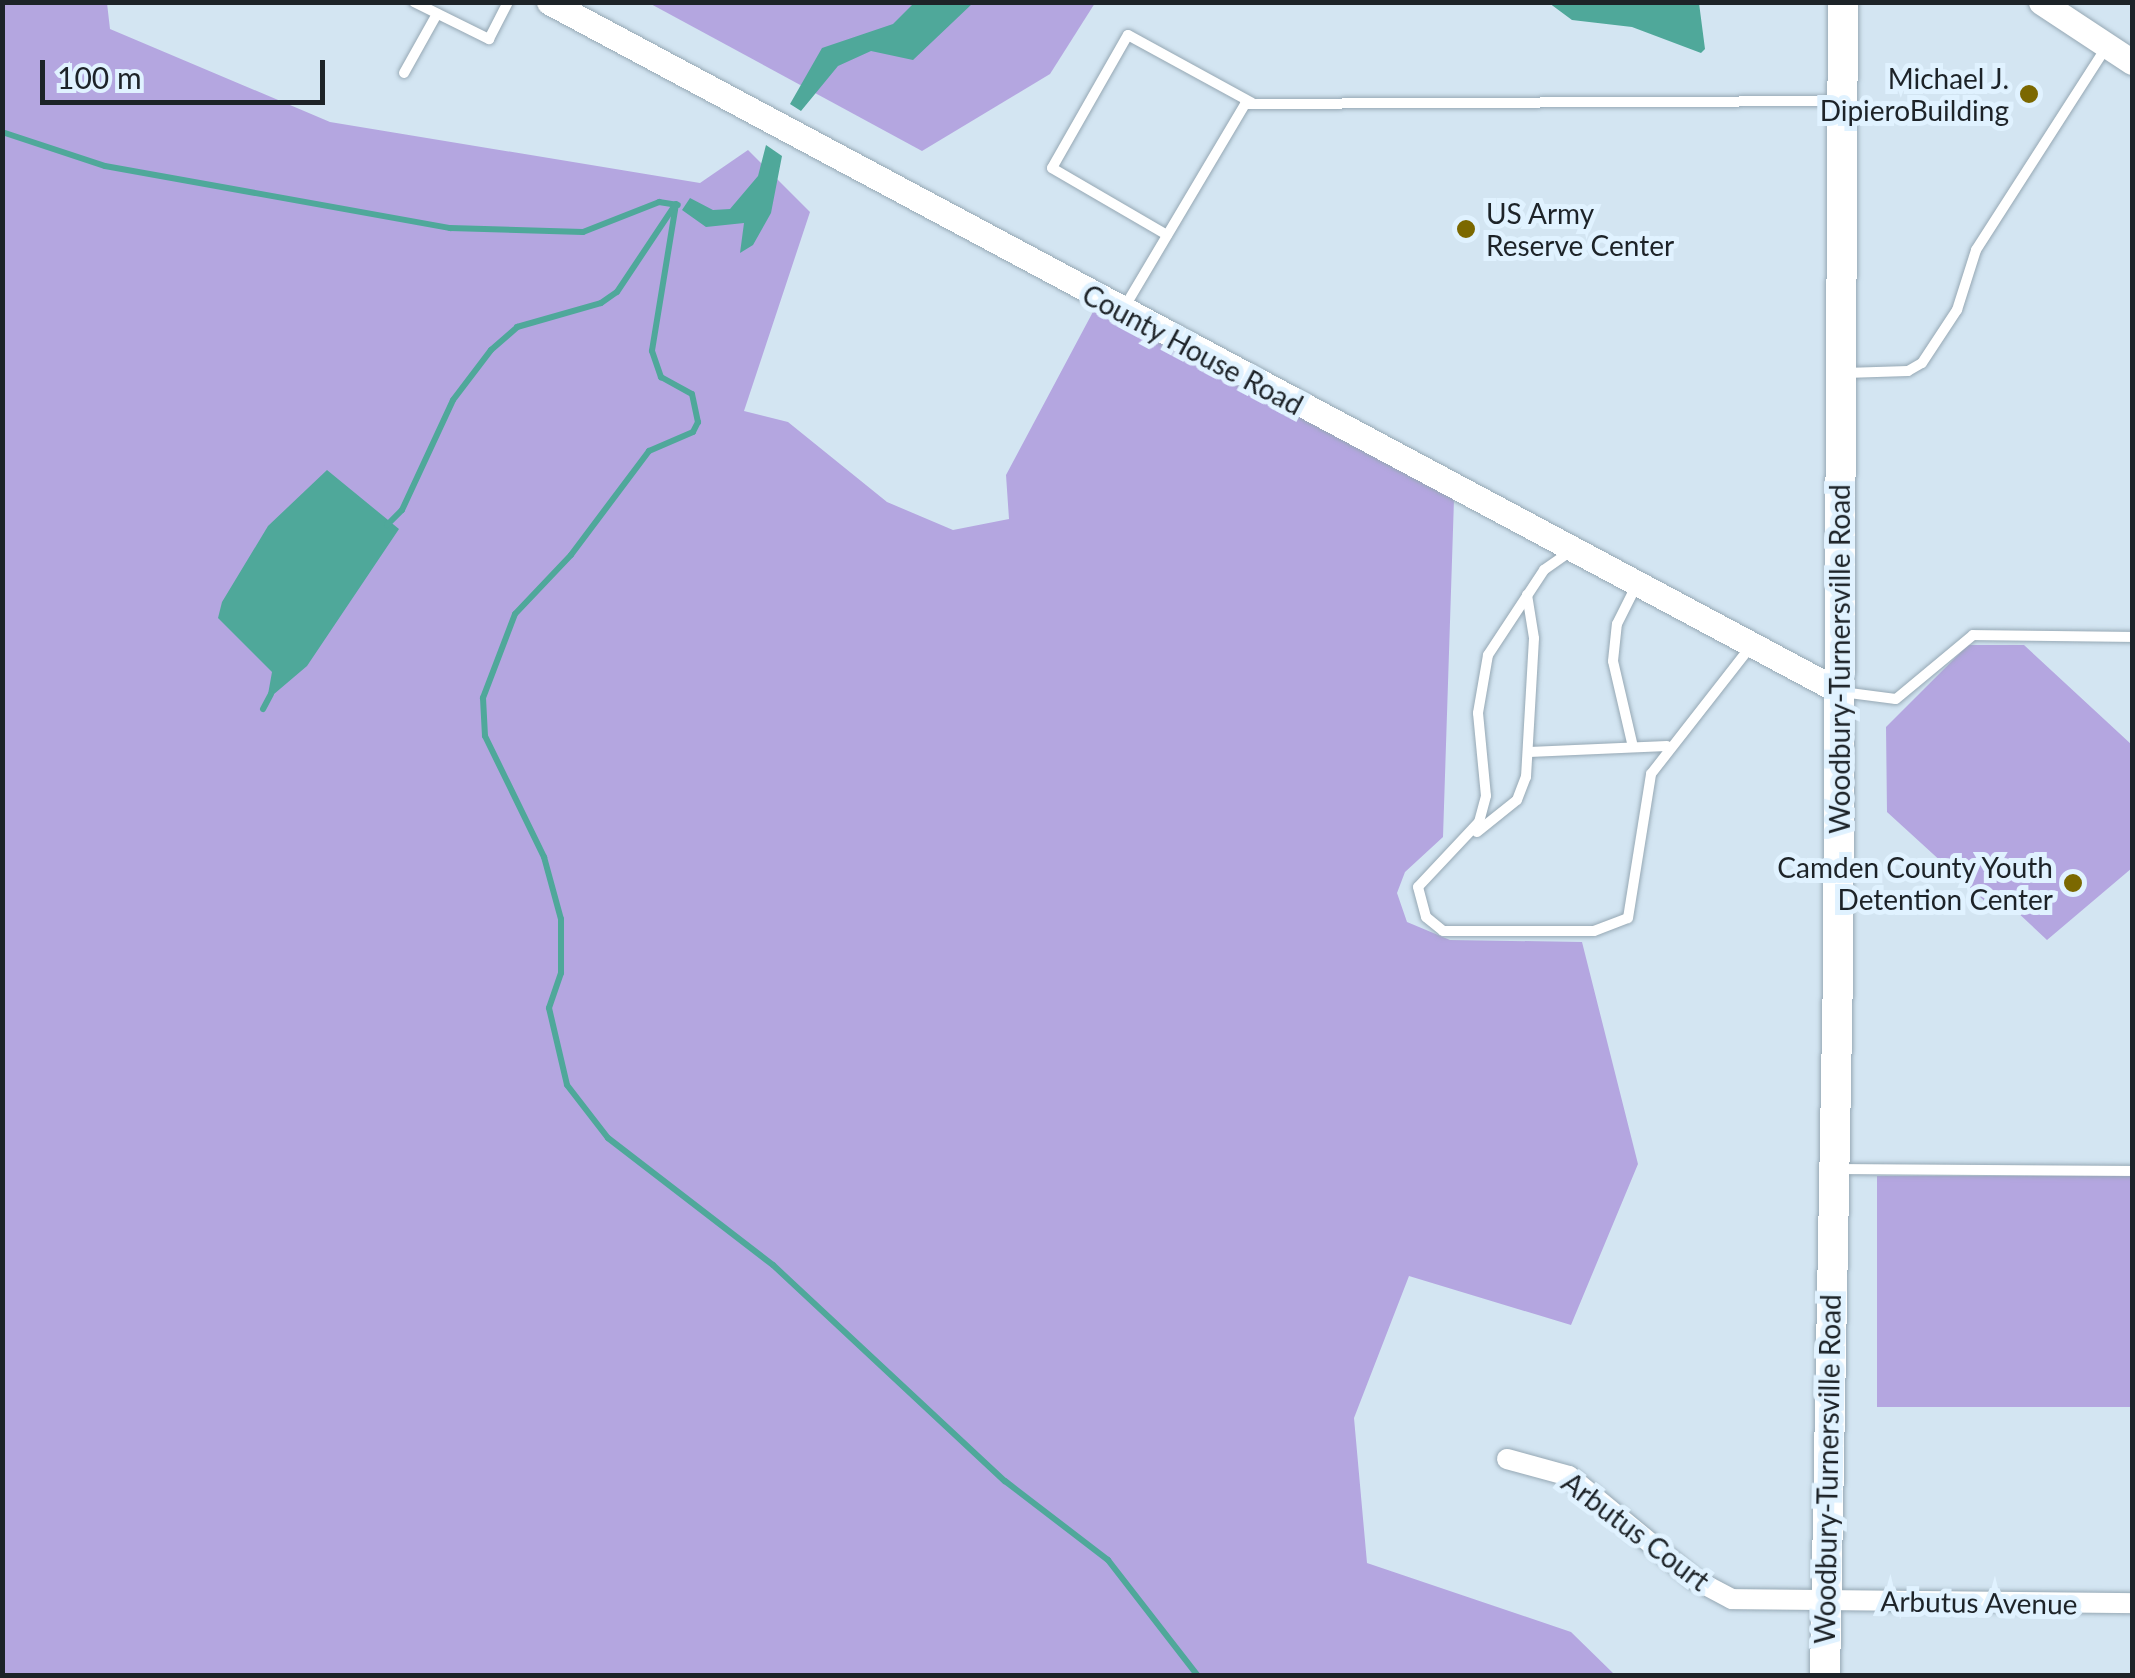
<!DOCTYPE html>
<style>
body{margin:0}
#map{position:relative;width:2135px;height:1678px;overflow:hidden;background:#d3e5f2;font-family:Lato,sans-serif}
div>[style]{position:absolute}
.green>*{inset:0;background:#b4a6e0;transform-origin:0 0}
.water>*{inset:0;background:#4fa89a}
.stream>*{height:6px;margin:-3px;padding:0 3px;transform-origin:3px;border-radius:3px;background:#4fa89a}
.roads{filter:drop-shadow(0 0 2px #96a8b4) drop-shadow(0 0 2px #96a8b4)}
.service>*{height:10px;margin:-5px;padding:0 5px;transform-origin:5px;border-radius:5px;background:#fff}
.minor>*{height:20px;margin:-10px;padding:0 10px;transform-origin:10px;border-radius:10px;background:#fff}
.tertiary>*{height:25px;margin:-12.5px;padding:0 12.5px;transform-origin:12.5px;border-radius:12.5px;background:#fff}
.secondary>*{height:30px;margin:-15px;padding:0 15px;transform-origin:15px;border-radius:15px;background:#fff}
.dots>*{width:28px;height:28px;translate:-50% -50%;box-sizing:border-box;border:5px solid #e0f2ff;border-radius:50%}
span{translate:-50% -50%;white-space:nowrap;text-align:center;line-height:1.15;-webkit-text-stroke:10px #e0f2ff;paint-order:stroke}
.poi-label{font-size:28px;color:#1d2328}
.right{translate:-100% -50%;text-align:right}
.left{translate:0 -50%;text-align:left}
.street-label{font-size:28px;color:#1d2328}
.frame{position:absolute;inset:0;border:5px solid #1d2328;pointer-events:none}
.scale{position:absolute;left:40px;top:60px;width:285px;height:45px;box-sizing:border-box;border:5px solid #1d2328;border-top:0;padding-left:12px;font-size:30px;line-height:35px;white-space:nowrap;color:#1d2328;-webkit-text-stroke:8px #e0f2ff;paint-order:stroke}
</style>
<div id="map">
<div class="green">
<i style="clip-path:polygon(3px 3px,107px 3px,110px 29px,330px 122px,700px 183px,748px 150px,810px 212px,744px 411px,788px 422px,887px 502px,953px 530px,1009px 519px,1006px 475px,1095px 308px,1454px 499px,1443px 837px,1405px 872px,1397px 893px,1407px 922px,1450px 940px,1582px 942px,1638px 1164px,1571px 1325px,1409px 1276px,1354px 1418px,1367px 1563px,1571px 1632px,1615px 1675px,3px 1676px)"></i>
<i style="clip-path:polygon(649px 3px,1095px 3px,1050px 74px,922px 151px)"></i>
<i style="clip-path:polygon(1968px 645px,2024px 645px,2132px 745px,2132px 868px,2047px 940px,2000px 896px,1990px 906px,1887px 812px,1886px 727px)"></i>
<i style="left:1877px;top:1176px;width:255px;height:231px"></i>
</div>
<div class="water">
<i style="clip-path:polygon(915px 2px,973px 3px,913px 60px,871px 51px,838px 66px,801px 111px,790px 104px,822px 48px,893px 24px)"></i>
<i style="clip-path:polygon(1549px 3px,1699px 3px,1705px 49px,1701px 53px,1632px 27px,1572px 20px)"></i>
<i style="clip-path:polygon(766px 145px,782px 156px,771px 213px,753px 245px,740px 253px,744px 223px,706px 227px,682px 210px,690px 198px,713px 210px,730px 209px,758px 176px)"></i>
<i style="clip-path:polygon(327px 470px,399px 529px,307px 666px,267px 700px,272px 672px,218px 618px,222px 602px,268px 526px)"></i>
</div>
<div class="stream">
<i style="left:2px;top:132px;width:108px;rotate:18.3deg"></i>
<i style="left:105px;top:166px;width:351px;rotate:10.2deg"></i>
<i style="left:450px;top:228px;width:133px;rotate:1.7deg"></i>
<i style="left:583px;top:232px;width:82px;rotate:-21.5deg"></i>
<i style="left:659px;top:202px;width:19px;rotate:9deg"></i>
<i style="left:676px;top:204px;width:149px;rotate:99.3deg"></i>
<i style="left:652px;top:351px;width:28px;rotate:71deg"></i>
<i style="left:661px;top:377px;width:35px;rotate:29deg"></i>
<i style="left:692px;top:394px;width:29px;rotate:78deg"></i>
<i style="left:698px;top:422px;width:11px;rotate:117deg"></i>
<i style="left:693px;top:432px;width:48px;rotate:156.6deg"></i>
<i style="left:649px;top:451px;width:130px;rotate:126.9deg"></i>
<i style="left:571px;top:555px;width:81px;rotate:133.5deg"></i>
<i style="left:515px;top:614px;width:90px;rotate:110.9deg"></i>
<i style="left:483px;top:698px;width:38px;rotate:87deg"></i>
<i style="left:485px;top:736px;width:135px;rotate:64deg"></i>
<i style="left:544px;top:857px;width:64px;rotate:74.7deg"></i>
<i style="left:561px;top:919px;width:54px;rotate:90deg"></i>
<i style="left:561px;top:973px;width:37px;rotate:109deg"></i>
<i style="left:549px;top:1008px;width:79px;rotate:76.8deg"></i>
<i style="left:567px;top:1085px;width:67px;rotate:52.3deg"></i>
<i style="left:608px;top:1138px;width:208px;rotate:37.6deg"></i>
<i style="left:773px;top:1265px;width:317px;rotate:43deg"></i>
<i style="left:1005px;top:1481px;width:130px;rotate:37.5deg"></i>
<i style="left:1108px;top:1560px;width:147px;rotate:52.2deg"></i>
<i style="left:387px;top:525px;width:21px;rotate:-45deg"></i>
<i style="left:402px;top:510px;width:121px;rotate:-65.1deg"></i>
<i style="left:453px;top:400px;width:63px;rotate:-52.8deg"></i>
<i style="left:491px;top:350px;width:35px;rotate:-41deg"></i>
<i style="left:517px;top:327px;width:87px;rotate:-15.9deg"></i>
<i style="left:601px;top:303px;width:19px;rotate:-35deg"></i>
<i style="left:617px;top:292px;width:105px;rotate:-56.3deg"></i>
<i style="left:263px;top:709px;width:17px;rotate:-62deg"></i>
</div>
<div class="roads">
<div class="service">
<i style="left:414px;top:2px;width:84px;rotate:26.3deg"></i>
<i style="left:489px;top:39px;width:42px;rotate:-62.8deg"></i>
<i style="left:404px;top:73px;width:68px;rotate:-60.8deg"></i>
<i style="left:1167px;top:235px;width:133px;rotate:-149.8deg"></i>
<i style="left:1052px;top:168px;width:153px;rotate:-60.3deg"></i>
<i style="left:1128px;top:35px;width:141px;rotate:28.7deg"></i>
<i style="left:1124px;top:308px;width:237px;rotate:-59.3deg"></i>
<i style="left:1245px;top:104px;width:595px;rotate:-0.29deg"></i>
<i style="left:1845px;top:373px;width:63px;rotate:-1.8deg"></i>
<i style="left:1908px;top:371px;width:16px;rotate:-30deg"></i>
<i style="left:1922px;top:363px;width:64px;rotate:-56.6deg"></i>
<i style="left:1957px;top:310px;width:63px;rotate:-72.4deg"></i>
<i style="left:1976px;top:250px;width:242px;rotate:-57.3deg"></i>
<i style="left:1571px;top:551px;width:33px;rotate:145deg"></i>
<i style="left:1544px;top:570px;width:102px;rotate:123.4deg"></i>
<i style="left:1488px;top:655px;width:59px;rotate:99.8deg"></i>
<i style="left:1478px;top:713px;width:83px;rotate:84.5deg"></i>
<i style="left:1486px;top:796px;width:27px;rotate:105deg"></i>
<i style="left:1479px;top:822px;width:89px;rotate:133.2deg"></i>
<i style="left:1418px;top:887px;width:31px;rotate:75deg"></i>
<i style="left:1426px;top:917px;width:22px;rotate:39deg"></i>
<i style="left:1443px;top:931px;width:151px"></i>
<i style="left:1594px;top:931px;width:36px;rotate:-21deg"></i>
<i style="left:1628px;top:918px;width:146px;rotate:-80.9deg"></i>
<i style="left:1651px;top:774px;width:162px;rotate:-52deg"></i>
<i style="left:1842px;top:692px;width:54px;rotate:7.4deg"></i>
<i style="left:1896px;top:699px;width:100px;rotate:-39.7deg"></i>
<i style="left:1973px;top:635px;width:159px;rotate:0.7deg"></i>
<i style="left:1633px;top:747px;width:88px;rotate:-103.1deg"></i>
<i style="left:1613px;top:661px;width:37px;rotate:-84deg"></i>
<i style="left:1617px;top:624px;width:42px;rotate:-63.4deg"></i>
<i style="left:1529px;top:752px;width:138px;rotate:-2.5deg"></i>
<i style="left:1477px;top:832px;width:51px;rotate:-38.7deg"></i>
<i style="left:1517px;top:800px;width:25px;rotate:-69deg"></i>
<i style="left:1526px;top:777px;width:139px;rotate:-86.7deg"></i>
<i style="left:1534px;top:638px;width:44px;rotate:-99.2deg"></i>
<i style="left:1839px;top:1169px;width:293px;rotate:0.4deg"></i>
</div>
<div class="minor">
<i style="left:1507px;top:1459px;width:64px;rotate:15.3deg"></i>
<i style="left:1569px;top:1476px;width:162px;rotate:39.5deg"></i>
<i style="left:1694px;top:1579px;width:43px;rotate:27.8deg"></i>
<i style="left:1732px;top:1599px;width:400px;rotate:0.6deg"></i>
</div>
<div class="tertiary">
<i style="left:549px;top:2px;width:1462px;rotate:28.11deg"></i>
<i style="left:2041px;top:2px;width:109px;rotate:33.4deg"></i>
</div>
<div class="secondary">
<i style="left:1825px;top:1676px;width:701px;rotate:-88.94deg"></i>
<i style="left:1838px;top:975px;width:973px;rotate:-89.71deg"></i>
</div>
</div>
<div class="dots">
<i style="left:2029px;top:94px;background:#7b6800"></i>
<i style="left:1466px;top:229px;background:#7b6800"></i>
<i style="left:2073px;top:883px;background:#7b6800"></i>
</div>
<div class="poi-label">
<span class="right" style="left:2009px;top:94px">Michael J.<br>DipieroBuilding</span>
<span class="left" style="left:1486px;top:229px">US Army<br>Reserve Center</span>
<span class="right" style="left:2053px;top:883px">Camden County Youth<br>Detention Center</span>
</div>
<div class="street-label">
<span style="left:1193px;top:349px;rotate:28deg">County House Road</span>
<span style="left:1839px;top:659px;rotate:-90deg">Woodbury-Turnersville Road</span>
<span style="left:1827px;top:1469px;rotate:-89deg">Woodbury-Turnersville Road</span>
<span style="left:1636px;top:1531px;rotate:37deg">Arbutus Court</span>
<span style="left:1979px;top:1602px;rotate:1deg">Arbutus Avenue</span>
</div>
<div class="frame"></div>
<div class="scale">100 m</div>
</div>
